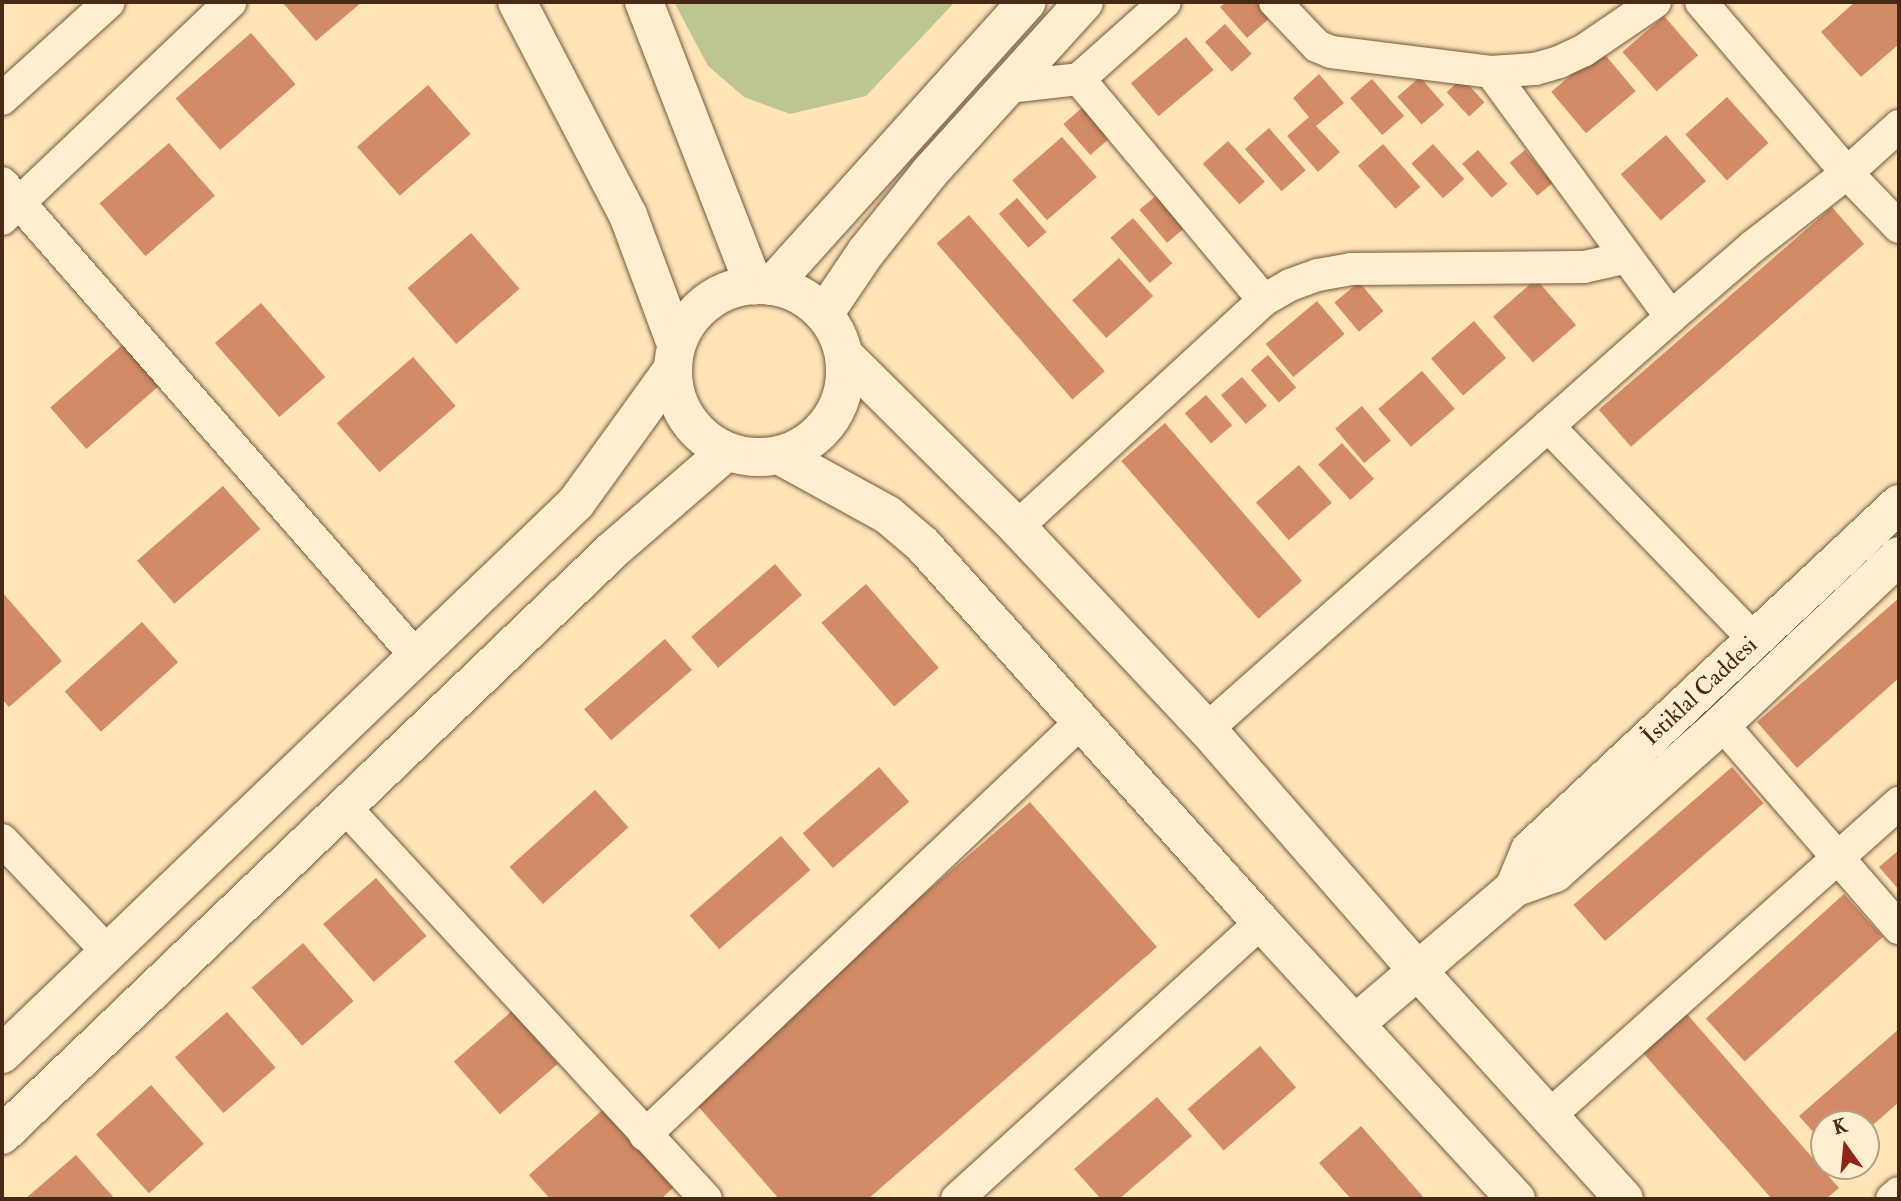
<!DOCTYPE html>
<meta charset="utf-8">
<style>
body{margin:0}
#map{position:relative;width:1901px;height:1201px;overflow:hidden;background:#ffe4b7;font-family:"IM FELL Double Pica",serif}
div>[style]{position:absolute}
.green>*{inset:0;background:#bdc590}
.building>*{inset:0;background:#d28b66;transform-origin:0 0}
.roads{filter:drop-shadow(0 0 2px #74583e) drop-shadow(0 0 2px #74583e)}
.minor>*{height:32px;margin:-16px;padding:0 16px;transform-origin:16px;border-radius:16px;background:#ffedd0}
.tertiary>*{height:38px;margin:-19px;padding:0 19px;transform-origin:19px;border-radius:19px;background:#ffedd0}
.tertiary>.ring{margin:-19px;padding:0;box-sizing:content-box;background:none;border:38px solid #ffedd0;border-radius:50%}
.secondary>*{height:38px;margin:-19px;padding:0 19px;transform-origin:19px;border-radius:19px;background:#ffedd0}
span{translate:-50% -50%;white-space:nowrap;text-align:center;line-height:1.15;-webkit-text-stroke:5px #ffedd0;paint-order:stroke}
.street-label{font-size:24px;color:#462a15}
.frame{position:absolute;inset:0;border:4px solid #462a15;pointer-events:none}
.north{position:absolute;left:1810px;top:1110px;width:70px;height:70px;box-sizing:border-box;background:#ffedd0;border:2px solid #b59f85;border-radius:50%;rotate:345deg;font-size:19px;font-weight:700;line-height:28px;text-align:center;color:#462a15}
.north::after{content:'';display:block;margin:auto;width:24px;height:32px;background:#8f2418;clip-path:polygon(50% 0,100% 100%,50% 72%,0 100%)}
</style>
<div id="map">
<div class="green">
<i style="clip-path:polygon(674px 2px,955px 2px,866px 96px,790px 114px,744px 97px,708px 66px)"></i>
</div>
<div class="building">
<i style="clip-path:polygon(282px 2px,362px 2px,316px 41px)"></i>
<i style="clip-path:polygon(1226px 2px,1258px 2px,1271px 17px,1247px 38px,1220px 7px)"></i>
<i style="clip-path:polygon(1855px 2px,1899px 3px,1899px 44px,1861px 77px,1821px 32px)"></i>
<i style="left:1664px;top:16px;width:52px;height:55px;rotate:49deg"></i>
<i style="left:1225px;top:24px;width:40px;height:27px;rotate:48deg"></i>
<i style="left:251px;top:33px;width:68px;height:100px;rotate:49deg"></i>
<i style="left:1186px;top:37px;width:43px;height:72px;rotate:50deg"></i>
<i style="left:1601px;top:50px;width:54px;height:65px;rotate:50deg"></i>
<i style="clip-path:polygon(1319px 74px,1344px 103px,1316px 126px,1340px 152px,1318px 172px,1287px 136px,1309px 117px,1293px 98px)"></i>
<i style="left:1420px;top:77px;width:37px;height:30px;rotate:49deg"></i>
<i style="left:1462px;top:78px;width:33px;height:21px;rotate:47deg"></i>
<i style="left:1372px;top:79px;width:49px;height:29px;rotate:49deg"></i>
<i style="left:428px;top:85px;width:65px;height:94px;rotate:49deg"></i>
<i style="left:1727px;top:97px;width:62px;height:56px;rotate:48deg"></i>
<i style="left:1083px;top:107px;width:41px;height:26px;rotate:49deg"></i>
<i style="left:1269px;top:128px;width:56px;height:32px;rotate:49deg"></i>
<i style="left:1666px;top:135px;width:61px;height:60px;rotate:49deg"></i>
<i style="left:1062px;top:137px;width:53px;height:66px;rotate:49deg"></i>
<i style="left:1228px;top:141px;width:55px;height:34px;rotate:48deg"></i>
<i style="left:169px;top:143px;width:70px;height:92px;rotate:49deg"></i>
<i style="left:1383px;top:144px;width:57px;height:33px;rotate:49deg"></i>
<i style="left:1433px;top:144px;width:47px;height:29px;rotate:48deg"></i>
<i style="left:1478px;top:150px;width:45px;height:21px;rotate:49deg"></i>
<i style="left:1525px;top:150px;width:43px;height:20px;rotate:50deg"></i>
<i style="left:1157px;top:195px;width:43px;height:23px;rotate:50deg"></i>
<i style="left:1017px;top:198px;width:45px;height:24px;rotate:49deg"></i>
<i style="left:1832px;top:207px;width:49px;height:309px;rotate:49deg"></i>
<i style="left:969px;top:215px;width:207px;height:43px;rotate:49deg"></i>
<i style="left:1133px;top:218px;width:60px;height:30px;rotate:49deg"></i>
<i style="left:471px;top:233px;width:74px;height:84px;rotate:49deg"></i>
<i style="left:1119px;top:258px;width:51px;height:63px;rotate:48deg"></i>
<i style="left:1536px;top:279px;width:61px;height:57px;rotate:49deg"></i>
<i style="left:1359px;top:282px;width:38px;height:32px;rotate:50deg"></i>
<i style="left:1317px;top:301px;width:43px;height:67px;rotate:50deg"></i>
<i style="left:261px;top:303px;width:98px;height:61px;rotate:49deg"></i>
<i style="left:1474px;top:321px;width:49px;height:57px;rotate:49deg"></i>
<i style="left:128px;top:340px;width:55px;height:103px;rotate:49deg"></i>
<i style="left:1268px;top:355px;width:43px;height:23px;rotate:49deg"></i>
<i style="left:413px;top:357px;width:65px;height:101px;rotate:49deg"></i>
<i style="left:1422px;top:371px;width:50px;height:58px;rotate:49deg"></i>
<i style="left:1242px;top:377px;width:38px;height:28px;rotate:49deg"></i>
<i style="left:1206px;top:395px;width:40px;height:28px;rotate:49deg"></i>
<i style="left:1362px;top:406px;width:45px;height:35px;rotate:50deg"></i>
<i style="left:1165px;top:423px;width:209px;height:58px;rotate:49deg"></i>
<i style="left:1342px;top:443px;width:48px;height:32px;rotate:48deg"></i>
<i style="left:1299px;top:465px;width:50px;height:57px;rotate:49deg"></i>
<i style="left:223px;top:486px;width:57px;height:114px;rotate:49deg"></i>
<i style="left:775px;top:564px;width:41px;height:111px;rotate:49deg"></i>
<i style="left:866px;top:584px;width:111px;height:59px;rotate:49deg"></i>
<i style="clip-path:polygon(2px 592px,62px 661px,9px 707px,2px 699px)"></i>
<i style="clip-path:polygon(1899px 598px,1899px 678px,1797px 768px,1757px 722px)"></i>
<i style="left:142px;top:622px;width:54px;height:104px;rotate:48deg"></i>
<i style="left:665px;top:639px;width:41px;height:107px;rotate:49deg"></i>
<i style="left:879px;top:767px;width:46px;height:101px;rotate:49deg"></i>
<i style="left:1732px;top:767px;width:48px;height:210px;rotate:49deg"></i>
<i style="left:595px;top:790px;width:50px;height:115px;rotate:48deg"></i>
<i style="clip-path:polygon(1030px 802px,1157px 947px,868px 1199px,779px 1199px,690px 1097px)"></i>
<i style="left:781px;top:836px;width:45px;height:121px;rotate:49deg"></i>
<i style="clip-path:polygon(1899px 850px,1899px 890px,1879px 867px)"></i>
<i style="left:376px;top:878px;width:77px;height:70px;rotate:49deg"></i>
<i style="left:1844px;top:894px;width:58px;height:186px;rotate:48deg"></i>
<i style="left:303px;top:943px;width:77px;height:68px;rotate:49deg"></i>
<i style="clip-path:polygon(1680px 1006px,1839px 1188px,1826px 1199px,1772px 1199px,1636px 1045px)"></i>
<i style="left:512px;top:1011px;width:70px;height:77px;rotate:49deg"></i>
<i style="left:227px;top:1012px;width:74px;height:69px;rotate:49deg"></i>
<i style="clip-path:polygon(1899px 1029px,1899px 1102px,1866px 1131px,1866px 1124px,1824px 1124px,1824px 1144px,1799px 1116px)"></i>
<i style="left:1260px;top:1046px;width:55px;height:96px;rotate:49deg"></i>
<i style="left:151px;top:1085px;width:79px;height:74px;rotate:48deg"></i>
<i style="clip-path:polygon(1157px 1097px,1192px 1136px,1119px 1199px,1101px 1199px,1074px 1169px)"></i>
<i style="clip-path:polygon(607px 1106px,676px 1185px,661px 1199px,550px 1199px,529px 1175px)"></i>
<i style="clip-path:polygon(1361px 1126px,1425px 1199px,1351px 1199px,1319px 1163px)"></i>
<i style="clip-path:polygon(76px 1155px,115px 1199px,25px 1199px)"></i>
</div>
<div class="roads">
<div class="minor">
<i style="left:1275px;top:2px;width:61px;rotate:46.3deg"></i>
<i style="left:1317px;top:46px;width:15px;rotate:23deg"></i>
<i style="left:1331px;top:52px;width:161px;rotate:7.1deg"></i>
<i style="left:1491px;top:72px;width:304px;rotate:53.7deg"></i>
<i style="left:1701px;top:2px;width:225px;rotate:49.5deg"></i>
<i style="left:1847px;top:173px;width:75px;rotate:46.1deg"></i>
<i style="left:1491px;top:72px;width:44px;rotate:-3.9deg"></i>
<i style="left:1535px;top:69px;width:25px;rotate:-16deg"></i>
<i style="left:1559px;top:62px;width:26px;rotate:-25deg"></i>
<i style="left:1583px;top:51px;width:87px;rotate:-34.2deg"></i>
<i style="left:1079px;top:79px;width:288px;rotate:50.1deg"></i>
<i style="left:1008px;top:87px;width:71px;rotate:-6.4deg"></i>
<i style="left:1079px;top:79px;width:115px;rotate:-41.8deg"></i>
<i style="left:2px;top:99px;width:144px;rotate:-42.2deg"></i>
<i style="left:2px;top:183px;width:629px;rotate:48.81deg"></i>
<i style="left:2px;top:219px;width:315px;rotate:-43.5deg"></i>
<i style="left:1548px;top:426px;width:298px;rotate:46deg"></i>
<i style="left:1017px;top:527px;width:335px;rotate:-42.6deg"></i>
<i style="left:1264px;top:300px;width:30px;rotate:-30deg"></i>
<i style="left:1290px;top:285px;width:30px;rotate:-20deg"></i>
<i style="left:1318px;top:275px;width:34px;rotate:-10deg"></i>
<i style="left:1351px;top:269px;width:233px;rotate:-0.5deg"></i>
<i style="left:1584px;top:267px;width:41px;rotate:-12.7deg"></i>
<i style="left:1722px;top:724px;width:270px;rotate:49.1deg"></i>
<i style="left:1207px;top:729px;width:621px;rotate:-41.6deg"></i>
<i style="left:1671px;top:317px;width:107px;rotate:-40.8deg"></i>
<i style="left:1752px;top:247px;width:120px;rotate:-37.9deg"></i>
<i style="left:1847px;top:173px;width:70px;rotate:-42.1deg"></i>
<i style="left:344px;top:806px;width:534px;rotate:47.35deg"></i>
<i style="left:2px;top:840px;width:154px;rotate:46.6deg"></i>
<i style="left:1549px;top:1116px;width:470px;rotate:-41.8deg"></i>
<i style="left:645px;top:1135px;width:601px;rotate:-43.45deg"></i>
<i style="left:957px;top:1199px;width:411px;rotate:-42.3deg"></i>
<i style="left:1892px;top:1199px;width:9px;rotate:-41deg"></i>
</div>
<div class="tertiary">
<i style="left:517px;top:2px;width:240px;rotate:62.5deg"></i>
<i style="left:628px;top:215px;width:138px;rotate:69.6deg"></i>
<i style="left:644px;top:2px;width:304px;rotate:68.8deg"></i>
<i class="ring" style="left:673px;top:285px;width:134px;height:134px"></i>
<i style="left:771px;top:286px;width:382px;rotate:-48deg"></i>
<i style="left:824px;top:314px;width:75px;rotate:-55.9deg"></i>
<i style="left:866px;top:252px;width:102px;rotate:-51.3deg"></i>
<i style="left:930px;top:172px;width:229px;rotate:-47.8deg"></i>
<i style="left:844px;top:355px;width:244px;rotate:44.8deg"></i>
<i style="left:1017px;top:527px;width:277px;rotate:46.8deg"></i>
<i style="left:1207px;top:729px;width:321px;rotate:48.9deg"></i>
<i style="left:1418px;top:971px;width:307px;rotate:47.9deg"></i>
<i style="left:779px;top:455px;width:124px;rotate:28.8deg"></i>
<i style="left:888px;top:515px;width:46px;rotate:40.6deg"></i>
<i style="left:923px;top:545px;width:506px;rotate:48.12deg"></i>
<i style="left:1261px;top:922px;width:377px;rotate:47.4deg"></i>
<i style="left:1514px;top:888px;width:41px;rotate:-67.2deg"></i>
<i style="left:1530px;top:850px;width:506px;rotate:-43.16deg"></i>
<i style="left:1355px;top:1024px;width:209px;rotate:-40.5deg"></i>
<i style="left:1514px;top:888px;width:44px;rotate:-20.1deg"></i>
<i style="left:1555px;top:873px;width:224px;rotate:-41.7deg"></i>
<i style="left:1722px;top:724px;width:244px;rotate:-43.5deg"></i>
</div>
<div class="secondary">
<i style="left:2px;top:1054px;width:796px;rotate:-43.83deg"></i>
<i style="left:576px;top:503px;width:164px;rotate:-54.2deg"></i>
<i style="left:2px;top:1135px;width:847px;rotate:-43.76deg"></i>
<i style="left:614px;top:549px;width:148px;rotate:-40.9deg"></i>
</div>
</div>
<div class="street-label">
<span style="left:1700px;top:691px;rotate:-43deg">İstiklal Caddesi</span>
</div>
<div class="frame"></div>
<div class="north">K</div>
</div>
